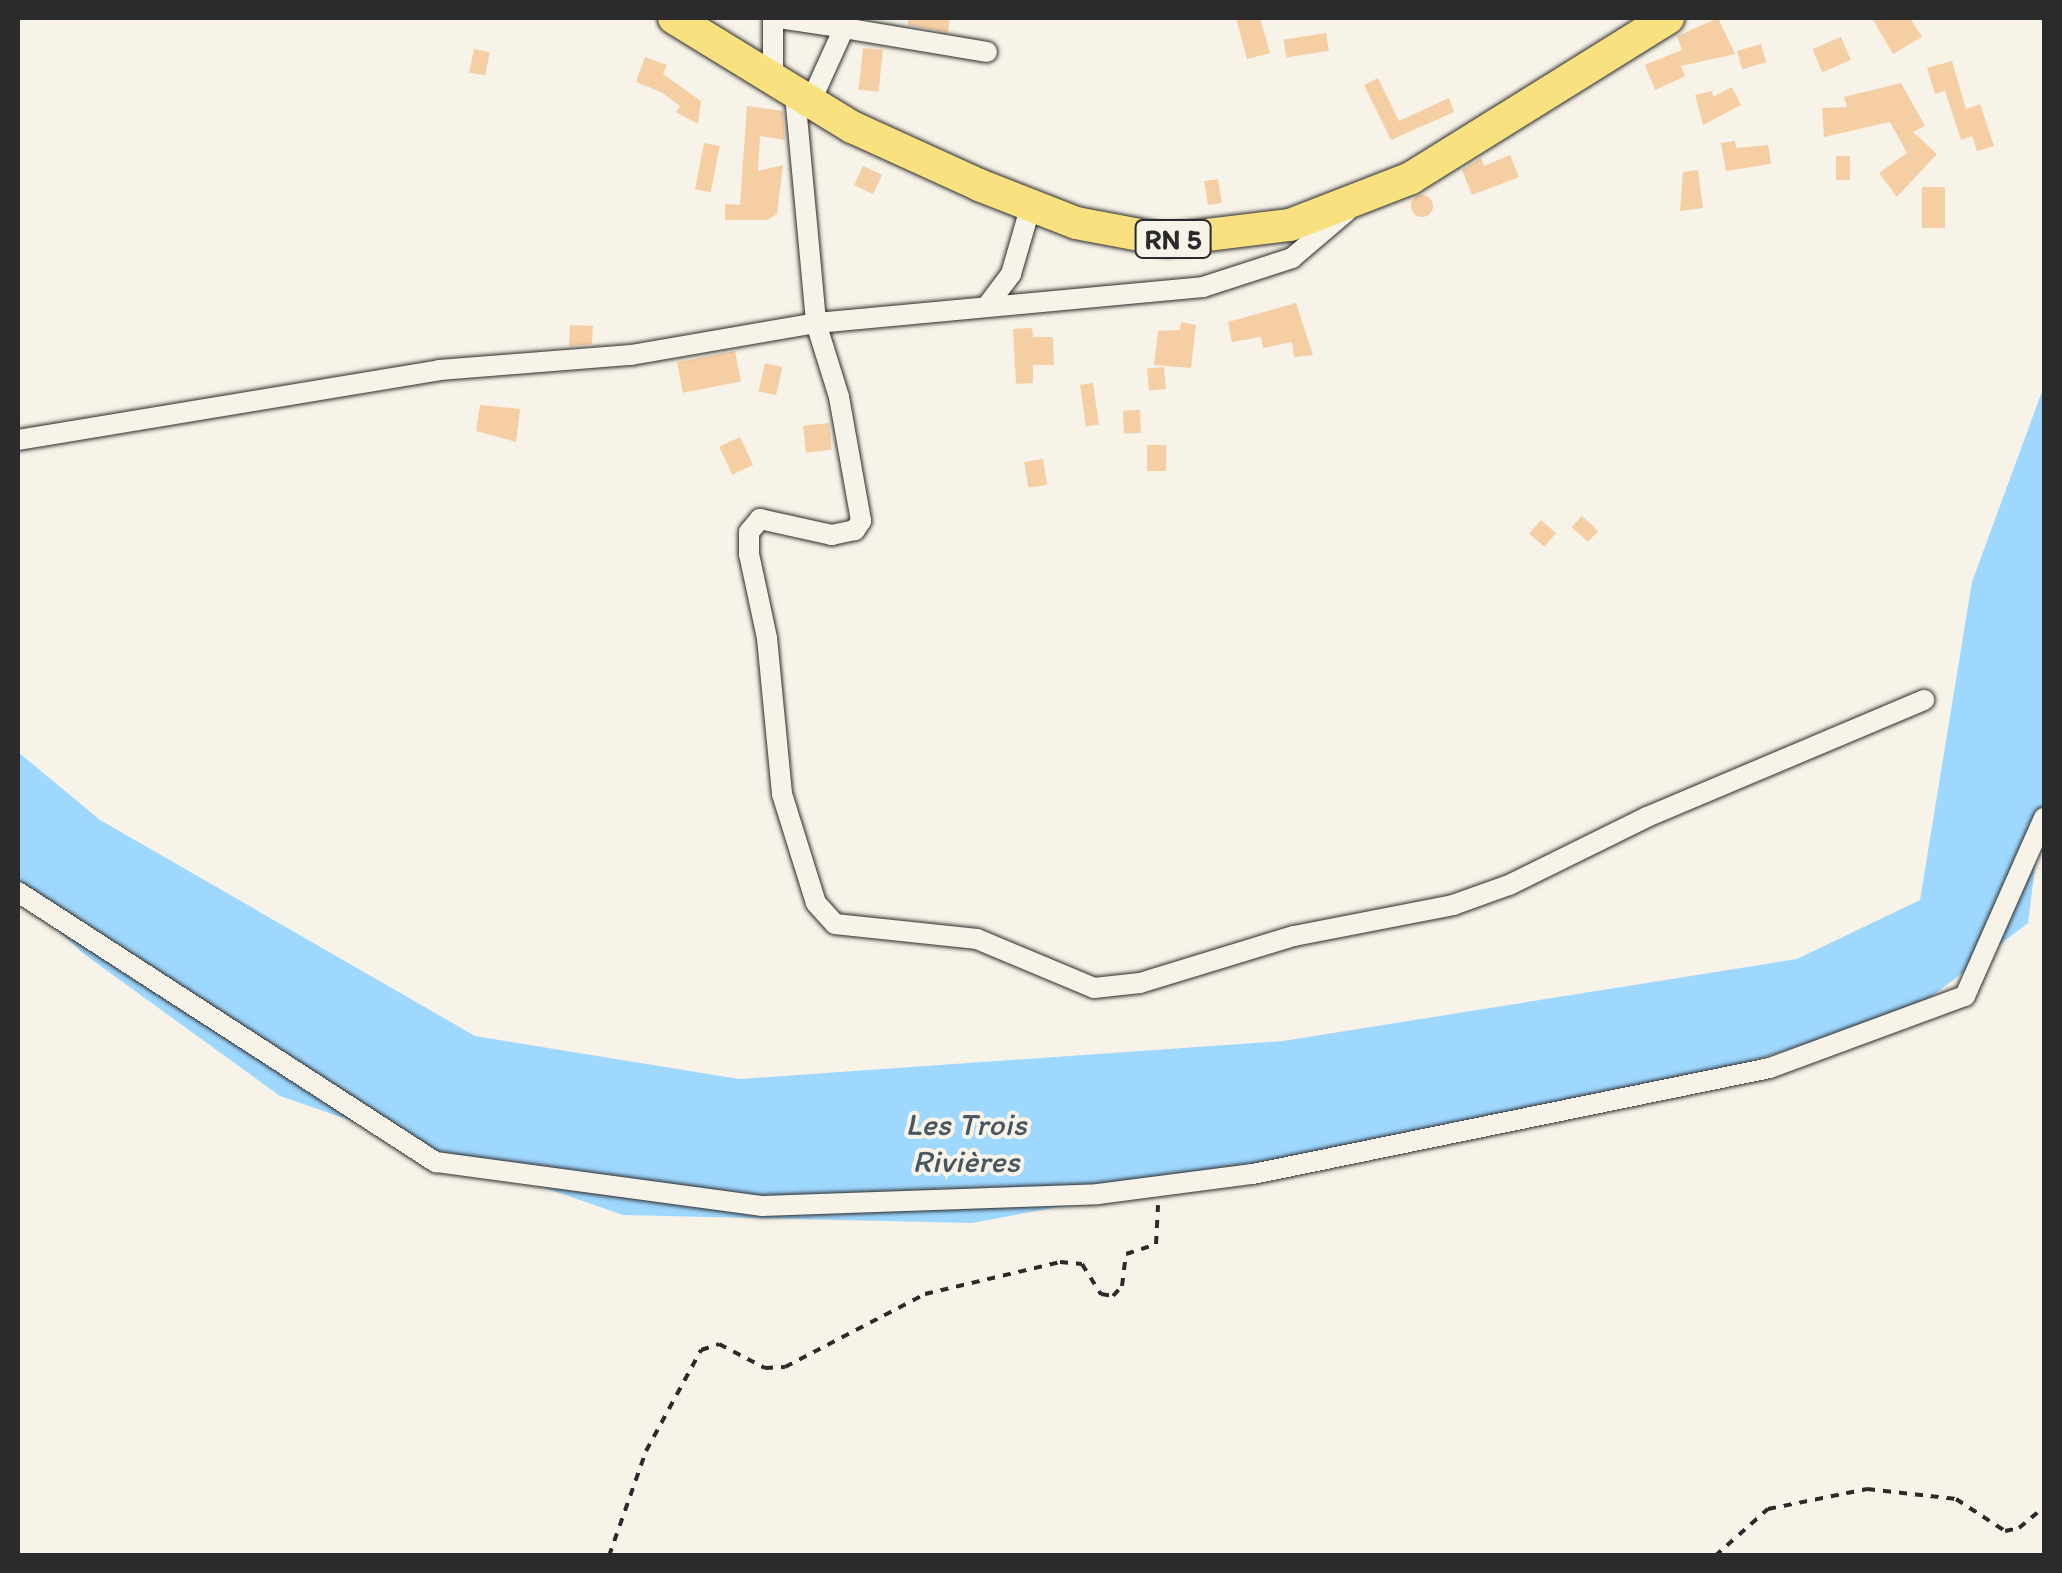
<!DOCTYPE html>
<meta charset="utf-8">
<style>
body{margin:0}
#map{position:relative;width:2062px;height:1573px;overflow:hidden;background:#f7f3e8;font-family:Itim,sans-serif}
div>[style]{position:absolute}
.water>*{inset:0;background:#9fd8ff}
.building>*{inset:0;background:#f5cea4;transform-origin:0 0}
.round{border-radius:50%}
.path>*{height:4px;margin-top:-2px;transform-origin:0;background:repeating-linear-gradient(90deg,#2b2b2b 0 8px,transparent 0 16px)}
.roads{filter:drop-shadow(0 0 2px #2b2b2b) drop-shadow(0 0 2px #2b2b2b)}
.street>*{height:20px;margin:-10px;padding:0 10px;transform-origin:10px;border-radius:10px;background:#f7f3e8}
.primary>*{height:32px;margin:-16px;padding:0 16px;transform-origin:16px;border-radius:16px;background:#fae180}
span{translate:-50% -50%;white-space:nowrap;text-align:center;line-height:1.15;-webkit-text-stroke:8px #f7f3e8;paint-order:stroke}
.shield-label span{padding:2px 8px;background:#f7f3e8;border:2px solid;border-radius:8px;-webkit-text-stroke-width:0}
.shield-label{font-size:28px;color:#2b2b2b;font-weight:700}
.water-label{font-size:32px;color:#485660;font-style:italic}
.frame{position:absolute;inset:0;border:20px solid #2b2b2b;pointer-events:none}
</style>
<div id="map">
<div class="water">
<i style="clip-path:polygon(2044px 386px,2044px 796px,2028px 923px,1915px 1009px,1620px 1103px,972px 1223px,623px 1215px,280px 1096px,84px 954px,18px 895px,18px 752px,100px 820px,475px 1036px,739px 1079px,1283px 1041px,1797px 959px,1920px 900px,1972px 582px)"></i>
</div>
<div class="building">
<i style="clip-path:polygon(908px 18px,950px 18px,948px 32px,908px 25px)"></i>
<i style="clip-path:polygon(1236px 18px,1260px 18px,1270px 53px,1247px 59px)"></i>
<i style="clip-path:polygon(1718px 18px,1735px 54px,1681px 66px,1685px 76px,1655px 90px,1645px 65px,1682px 50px,1677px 36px)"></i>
<i style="clip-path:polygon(1872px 18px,1910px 18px,1922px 37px,1893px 54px)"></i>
<i style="left:1326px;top:33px;width:18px;height:43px;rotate:81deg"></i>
<i style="left:1841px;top:37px;width:25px;height:31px;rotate:67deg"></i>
<i style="left:1761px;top:44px;width:19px;height:25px;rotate:74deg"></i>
<i style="left:863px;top:48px;width:20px;height:42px;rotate:6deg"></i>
<i style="left:474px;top:49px;width:16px;height:24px;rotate:11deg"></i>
<i style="clip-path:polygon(645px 57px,667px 65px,663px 74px,701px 101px,698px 124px,676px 112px,680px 106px,661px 92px,636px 82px)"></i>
<i style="clip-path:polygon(1952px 61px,1966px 109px,1980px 104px,1994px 146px,1977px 151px,1972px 136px,1961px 140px,1945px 91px,1935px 94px,1927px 68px)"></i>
<i style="clip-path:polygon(1378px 78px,1399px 121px,1449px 98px,1454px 112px,1391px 140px,1364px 85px)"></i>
<i style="clip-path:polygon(1901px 83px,1925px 126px,1913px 132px,1937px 154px,1897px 197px,1879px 173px,1907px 153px,1890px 122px,1824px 137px,1822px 108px,1847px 107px,1844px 97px)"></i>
<i style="clip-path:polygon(1732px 87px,1741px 105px,1703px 125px,1695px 95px,1712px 91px,1713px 97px)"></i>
<i style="clip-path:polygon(747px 106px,783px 111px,785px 140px,760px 136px,758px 171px,783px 165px,777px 214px,767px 220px,725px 220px,725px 204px,740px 205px)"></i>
<i style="clip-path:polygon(1735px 141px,1736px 148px,1768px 145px,1771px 164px,1726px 171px,1721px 143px)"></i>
<i style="left:704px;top:143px;width:16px;height:47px;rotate:11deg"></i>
<i style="clip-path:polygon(1510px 155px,1519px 177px,1472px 195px,1462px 170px,1481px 158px,1484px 166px)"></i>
<i style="left:1836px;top:156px;width:14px;height:24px"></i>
<i style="left:863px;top:166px;width:21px;height:21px;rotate:25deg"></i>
<i style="clip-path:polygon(1698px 170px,1703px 208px,1680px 211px,1683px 172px)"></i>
<i style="left:1218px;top:179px;width:24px;height:14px;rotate:81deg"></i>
<i style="left:1922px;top:187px;width:23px;height:41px"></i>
<i class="round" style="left:1411px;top:195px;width:22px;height:22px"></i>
<i style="clip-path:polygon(1296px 303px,1313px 355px,1294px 357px,1292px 342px,1263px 348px,1261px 337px,1232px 342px,1228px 322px)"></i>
<i style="clip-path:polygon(1181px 322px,1196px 325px,1191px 368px,1154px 365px,1158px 331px,1180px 330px)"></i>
<i style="clip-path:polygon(570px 325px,593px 326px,592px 344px,569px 346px)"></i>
<i style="clip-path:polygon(1032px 328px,1033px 337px,1053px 337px,1054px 365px,1033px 365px,1033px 383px,1016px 384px,1013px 329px)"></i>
<i style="left:735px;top:351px;width:31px;height:59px;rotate:79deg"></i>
<i style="left:765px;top:363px;width:18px;height:29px;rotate:13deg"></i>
<i style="left:1164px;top:367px;width:22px;height:17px;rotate:85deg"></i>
<i style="left:1093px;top:383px;width:42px;height:13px;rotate:82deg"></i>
<i style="clip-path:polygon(480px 405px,520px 409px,516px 442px,476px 431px)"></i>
<i style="left:1140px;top:410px;width:23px;height:17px;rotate:88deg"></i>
<i style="left:829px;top:423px;width:27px;height:26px;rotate:84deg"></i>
<i style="left:740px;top:437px;width:31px;height:23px;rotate:65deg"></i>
<i style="left:1147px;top:445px;width:19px;height:26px"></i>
<i style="left:1043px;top:459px;width:26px;height:19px;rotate:81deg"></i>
<i style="left:1582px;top:516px;width:22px;height:15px;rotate:43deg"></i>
<i style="left:1541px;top:520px;width:20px;height:18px;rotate:41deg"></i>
</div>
<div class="path">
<i style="left:609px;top:1556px;width:111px;rotate:-70.6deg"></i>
<i style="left:646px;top:1451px;width:115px;rotate:-61.4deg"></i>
<i style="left:701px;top:1350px;width:19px;rotate:-18deg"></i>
<i style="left:719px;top:1344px;width:52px;rotate:27.6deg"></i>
<i style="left:765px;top:1368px;width:20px;rotate:-3deg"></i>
<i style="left:785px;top:1367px;width:158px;rotate:-27.5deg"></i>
<i style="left:925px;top:1294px;width:139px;rotate:-13.3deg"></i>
<i style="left:1060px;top:1262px;width:22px;rotate:5deg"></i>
<i style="left:1082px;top:1264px;width:36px;rotate:58deg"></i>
<i style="left:1101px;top:1294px;width:12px;rotate:9deg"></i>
<i style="left:1113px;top:1296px;width:13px;rotate:-48deg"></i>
<i style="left:1122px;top:1286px;width:32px;rotate:-83deg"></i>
<i style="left:1126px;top:1254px;width:32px;rotate:-18deg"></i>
<i style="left:1156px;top:1244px;width:39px;rotate:-87deg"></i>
<i style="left:1715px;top:1556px;width:71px;rotate:-41.6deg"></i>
<i style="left:1768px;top:1509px;width:101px;rotate:-11.4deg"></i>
<i style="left:1867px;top:1489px;width:90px;rotate:6.4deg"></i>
<i style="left:1956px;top:1499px;width:59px;rotate:33.1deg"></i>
<i style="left:2005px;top:1531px;width:14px;rotate:-12deg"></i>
<i style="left:2019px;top:1528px;width:33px;rotate:-40deg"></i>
</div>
<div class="roads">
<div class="street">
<i style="left:779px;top:18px;width:66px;rotate:8.7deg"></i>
<i style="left:773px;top:81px;width:63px;rotate:-90deg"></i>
<i style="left:795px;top:95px;width:229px;rotate:84.7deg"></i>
<i style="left:816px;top:323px;width:77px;rotate:72.7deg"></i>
<i style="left:839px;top:397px;width:126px;rotate:79.9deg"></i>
<i style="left:861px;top:521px;width:11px;rotate:124deg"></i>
<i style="left:855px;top:530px;width:24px;rotate:168deg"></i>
<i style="left:832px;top:535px;width:74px;rotate:-167.5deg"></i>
<i style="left:760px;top:519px;width:17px;rotate:130deg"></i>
<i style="left:749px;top:532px;width:22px;rotate:90deg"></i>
<i style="left:749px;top:554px;width:86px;rotate:77.9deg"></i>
<i style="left:767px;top:638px;width:157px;rotate:84.5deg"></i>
<i style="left:782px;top:794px;width:114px;rotate:72.7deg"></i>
<i style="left:816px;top:903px;width:28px;rotate:48deg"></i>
<i style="left:835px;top:924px;width:143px;rotate:6deg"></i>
<i style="left:977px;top:939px;width:127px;rotate:22.7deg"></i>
<i style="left:1094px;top:988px;width:46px;rotate:-6.2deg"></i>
<i style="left:1140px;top:983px;width:161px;rotate:-17deg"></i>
<i style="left:1294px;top:936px;width:162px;rotate:-11deg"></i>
<i style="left:1453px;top:905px;width:59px;rotate:-19.7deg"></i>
<i style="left:1509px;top:885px;width:154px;rotate:-26.2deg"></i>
<i style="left:1647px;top:817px;width:301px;rotate:-22.9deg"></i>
<i style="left:810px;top:103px;width:82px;rotate:-65.6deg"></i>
<i style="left:844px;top:28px;width:145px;rotate:9.5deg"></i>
<i style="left:987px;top:306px;width:40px;rotate:-53deg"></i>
<i style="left:1011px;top:274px;width:72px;rotate:-73.8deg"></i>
<i style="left:18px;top:440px;width:427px;rotate:-9.4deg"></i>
<i style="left:439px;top:370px;width:193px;rotate:-4.5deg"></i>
<i style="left:631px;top:355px;width:188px;rotate:-9.8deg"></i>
<i style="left:816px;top:323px;width:389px;rotate:-5.3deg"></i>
<i style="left:1203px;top:287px;width:94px;rotate:-18deg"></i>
<i style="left:1292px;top:258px;width:71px;rotate:-40.4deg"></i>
<i style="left:18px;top:892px;width:498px;rotate:32.9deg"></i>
<i style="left:436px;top:1162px;width:329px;rotate:7.7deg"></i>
<i style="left:762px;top:1206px;width:336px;rotate:-2deg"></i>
<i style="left:1098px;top:1194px;width:156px;rotate:-7.4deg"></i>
<i style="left:1253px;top:1174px;width:528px;rotate:-11.59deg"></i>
<i style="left:1770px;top:1068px;width:208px;rotate:-20.3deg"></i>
<i style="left:1965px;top:996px;width:195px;rotate:-66.1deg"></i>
</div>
<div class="primary">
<i style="left:674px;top:18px;width:209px;rotate:31.5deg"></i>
<i style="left:852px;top:127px;width:140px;rotate:24.5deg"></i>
<i style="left:979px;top:185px;width:104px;rotate:21.4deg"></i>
<i style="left:1076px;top:223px;width:92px;rotate:10.7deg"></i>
<i style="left:1166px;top:240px;width:125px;rotate:-6.9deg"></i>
<i style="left:1290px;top:225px;width:130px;rotate:-21.2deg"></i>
<i style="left:1411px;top:178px;width:303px;rotate:-31.9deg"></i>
</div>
</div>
<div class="shield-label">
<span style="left:1173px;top:239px">RN 5</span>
</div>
<div class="water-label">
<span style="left:966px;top:1143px">Les Trois<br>Rivières</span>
</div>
<div class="frame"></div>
</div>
